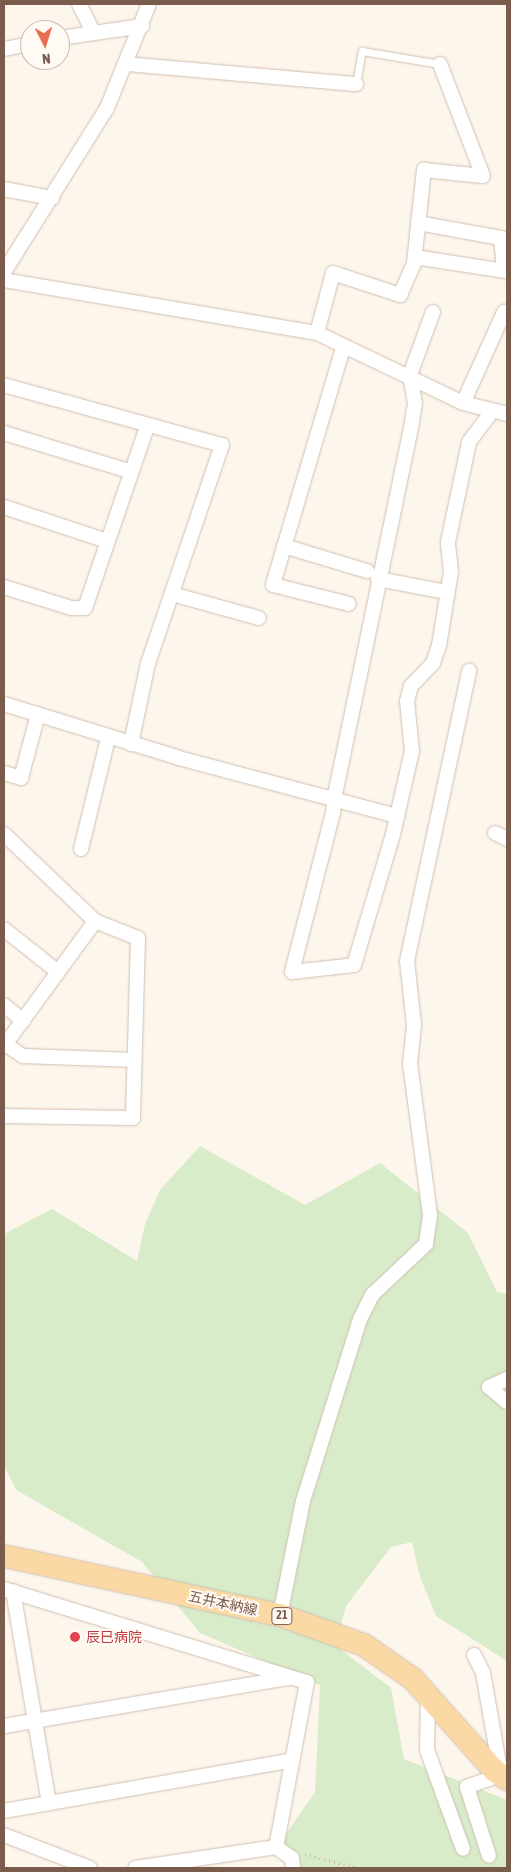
<!DOCTYPE html>
<meta charset="utf-8">
<style>
body{margin:0}
#map{position:relative;width:511px;height:1872px;overflow:hidden;background:#fdf6ec;font-family:"Asap Condensed","Noto Sans JP",sans-serif}
div>[style]{position:absolute}
.green>*{inset:0;background:#d8ecc9}
.path>*{height:2.5px;margin-top:-1.25px;transform-origin:0;background:repeating-linear-gradient(90deg,#d9b8a5 0 1px,transparent 0 5px)}
.roads{filter:drop-shadow(0 0 1px #d1beb0) drop-shadow(0 0 1px #d1beb0)}
.service>*{height:7px;margin:-3.5px;padding:0 3.5px;transform-origin:3.5px;border-radius:3.5px;background:#fff}
.minor>*{height:14px;margin:-7px;padding:0 7px;transform-origin:7px;border-radius:7px;background:#fff}
.primary>*{height:22px;margin:-11px;padding:0 11px;transform-origin:11px;border-radius:11px;background:#fbd9a5}
.dots>*{width:14px;height:14px;translate:-50% -50%;box-sizing:border-box;border:2px solid #fffaf3;border-radius:50%}
span{translate:-50% -50%;white-space:nowrap;text-align:center;line-height:1.15;-webkit-text-stroke:4px #fffaf3;paint-order:stroke}
.shield-label span{padding:1px 4px;background:#fffaf3;border:1px solid;border-radius:4px;-webkit-text-stroke-width:0}
.shield-label{font-size:12px;color:#7a5c4d;font-weight:700}
.street-label{font-size:14px;color:#7a5c4d}
.health-label{font-size:14px;color:#be3a42}
.left{translate:0 -50%;text-align:left}
.frame{position:absolute;inset:0;border:5px solid #7a5c4d;pointer-events:none}
.north{position:absolute;left:20px;top:20px;width:50px;height:50px;box-sizing:border-box;background:#fffaf3;border:1px solid #cabbb1;border-radius:50%;rotate:175deg;font-size:14px;font-weight:700;line-height:20px;text-align:center;color:#7a5c4d}
.north::after{content:'';display:block;margin:auto;width:18px;height:22px;background:#e76f51;clip-path:polygon(50% 0,100% 100%,50% 72%,0 100%)}
</style>
<div id="map">
<div class="green">
<i style="clip-path:polygon(200px 1146px,305px 1205px,380px 1163px,468px 1233px,497px 1292px,507px 1294px,507px 1661px,436px 1616px,420px 1577px,412px 1542px,391px 1547px,346px 1606px,335px 1645px,391px 1688px,404px 1759px,507px 1800px,507px 1868px,302px 1868px,275px 1850px,315px 1792px,320px 1685px,200px 1633px,142px 1562px,16px 1490px,4px 1466px,4px 1234px,52px 1209px,137px 1261px,145px 1224px,160px 1190px)"></i>
</div>
<div class="path">
<i style="left:305px;top:1854px;width:55px;rotate:14.8deg"></i>
</div>
<div class="roads">
<div class="service">
<i style="left:356px;top:84px;width:34px;rotate:-80deg"></i>
<i style="left:362px;top:51px;width:79px;rotate:9.5deg"></i>
</div>
<div class="minor">
<i style="left:79px;top:4px;width:30px;rotate:63deg"></i>
<i style="left:60px;top:38px;width:83px;rotate:-8.3deg"></i>
<i style="left:4px;top:49px;width:26px;rotate:-11deg"></i>
<i style="left:126px;top:64px;width:231px;rotate:5deg"></i>
<i style="left:4px;top:189px;width:49px;rotate:10.6deg"></i>
<i style="left:415px;top:257px;width:90px;rotate:8.9deg"></i>
<i style="left:504px;top:271px;width:33px;rotate:-95deg"></i>
<i style="left:501px;top:238px;width:84px;rotate:-169.8deg"></i>
<i style="left:4px;top:272px;width:194px;rotate:-57.9deg"></i>
<i style="left:107px;top:108px;width:112px;rotate:-68deg"></i>
<i style="left:4px;top:280px;width:317px;rotate:9.6deg"></i>
<i style="left:317px;top:333px;width:162px;rotate:25.6deg"></i>
<i style="left:463px;top:403px;width:45px;rotate:14deg"></i>
<i style="left:433px;top:312px;width:67px;rotate:110.1deg"></i>
<i style="left:410px;top:375px;width:28px;rotate:80deg"></i>
<i style="left:415px;top:403px;width:20px;rotate:99deg"></i>
<i style="left:412px;top:423px;width:379px;rotate:101.7deg"></i>
<i style="left:335px;top:794px;width:19px;rotate:96deg"></i>
<i style="left:333px;top:813px;width:164px;rotate:104.5deg"></i>
<i style="left:292px;top:972px;width:62px;rotate:-6.4deg"></i>
<i style="left:354px;top:965px;width:137px;rotate:-73.4deg"></i>
<i style="left:393px;top:834px;width:85px;rotate:-77.1deg"></i>
<i style="left:412px;top:751px;width:50px;rotate:-95.7deg"></i>
<i style="left:407px;top:701px;width:16px;rotate:-75deg"></i>
<i style="left:411px;top:686px;width:32px;rotate:-46deg"></i>
<i style="left:433px;top:663px;width:18px;rotate:-71deg"></i>
<i style="left:439px;top:646px;width:75px;rotate:-80.8deg"></i>
<i style="left:451px;top:572px;width:30px;rotate:-96deg"></i>
<i style="left:448px;top:542px;width:102px;rotate:-78.1deg"></i>
<i style="left:469px;top:442px;width:39px;rotate:-53deg"></i>
<i style="left:317px;top:333px;width:62px;rotate:-75.1deg"></i>
<i style="left:333px;top:273px;width:71px;rotate:18.2deg"></i>
<i style="left:400px;top:295px;width:35px;rotate:-66deg"></i>
<i style="left:414px;top:263px;width:94px;rotate:-83.9deg"></i>
<i style="left:424px;top:170px;width:59px;rotate:5.8deg"></i>
<i style="left:483px;top:176px;width:120px;rotate:-111deg"></i>
<i style="left:343px;top:348px;width:247px;rotate:106.5deg"></i>
<i style="left:273px;top:585px;width:78px;rotate:14deg"></i>
<i style="left:4px;top:385px;width:226px;rotate:15.4deg"></i>
<i style="left:222px;top:445px;width:230px;rotate:108.7deg"></i>
<i style="left:148px;top:663px;width:83px;rotate:101.9deg"></i>
<i style="left:463px;top:403px;width:100px;rotate:-65.7deg"></i>
<i style="left:4px;top:433px;width:131px;rotate:16.9deg"></i>
<i style="left:4px;top:507px;width:108px;rotate:18.3deg"></i>
<i style="left:284px;top:546px;width:87px;rotate:16.8deg"></i>
<i style="left:378px;top:579px;width:69px;rotate:10.8deg"></i>
<i style="left:4px;top:587px;width:70px;rotate:17.4deg"></i>
<i style="left:71px;top:608px;width:14px"></i>
<i style="left:85px;top:608px;width:191px;rotate:-71.1deg"></i>
<i style="left:172px;top:594px;width:90px;rotate:15.4deg"></i>
<i style="left:4px;top:704px;width:183px;rotate:17.1deg"></i>
<i style="left:179px;top:758px;width:226px;rotate:14.9deg"></i>
<i style="left:4px;top:773px;width:18px;rotate:16deg"></i>
<i style="left:21px;top:778px;width:66px;rotate:-75.1deg"></i>
<i style="left:495px;top:833px;width:13px;rotate:27deg"></i>
<i style="left:4px;top:834px;width:126px;rotate:43.7deg"></i>
<i style="left:95px;top:921px;width:46px;rotate:21.6deg"></i>
<i style="left:138px;top:938px;width:180px;rotate:91.6deg"></i>
<i style="left:133px;top:1118px;width:129px;rotate:-179.1deg"></i>
<i style="left:81px;top:849px;width:114px;rotate:-76.3deg"></i>
<i style="left:4px;top:929px;width:69px;rotate:38.5deg"></i>
<i style="left:4px;top:1005px;width:25px;rotate:40deg"></i>
<i style="left:5px;top:1044px;width:22px;rotate:34deg"></i>
<i style="left:23px;top:1056px;width:111px;rotate:2.1deg"></i>
<i style="left:4px;top:1046px;width:155px;rotate:-53.9deg"></i>
<i style="left:507px;top:1379px;width:20px;rotate:156deg"></i>
<i style="left:489px;top:1387px;width:23px;rotate:40deg"></i>
<i style="left:4px;top:1589px;width:317px;rotate:17.1deg"></i>
<i style="left:307px;top:1682px;width:168px;rotate:100.6deg"></i>
<i style="left:276px;top:1847px;width:142px;rotate:171.5deg"></i>
<i style="left:13px;top:1591px;width:215px;rotate:80.4deg"></i>
<i style="left:280px;top:1615px;width:116px;rotate:-78.6deg"></i>
<i style="left:303px;top:1501px;width:191px;rotate:-72.6deg"></i>
<i style="left:360px;top:1319px;width:28px;rotate:-63deg"></i>
<i style="left:373px;top:1294px;width:73px;rotate:-43.3deg"></i>
<i style="left:426px;top:1244px;width:29px;rotate:-82deg"></i>
<i style="left:430px;top:1215px;width:152px;rotate:-97.5deg"></i>
<i style="left:410px;top:1064px;width:39px;rotate:-84deg"></i>
<i style="left:414px;top:1025px;width:64px;rotate:-96.2deg"></i>
<i style="left:407px;top:961px;width:297px;rotate:-77.9deg"></i>
<i style="left:474px;top:1655px;width:20px;rotate:63deg"></i>
<i style="left:483px;top:1673px;width:104px;rotate:80deg"></i>
<i style="left:501px;top:1775px;width:36px;rotate:161deg"></i>
<i style="left:467px;top:1787px;width:72px;rotate:72.3deg"></i>
<i style="left:428px;top:1698px;width:52px;rotate:91.1deg"></i>
<i style="left:427px;top:1750px;width:105px;rotate:70deg"></i>
<i style="left:4px;top:1726px;width:289px;rotate:-9.6deg"></i>
<i style="left:4px;top:1811px;width:292px;rotate:-10deg"></i>
<i style="left:4px;top:1835px;width:92px;rotate:21deg"></i>
<i style="left:276px;top:1847px;width:19px;rotate:35deg"></i>
<i style="left:292px;top:1858px;width:10px;rotate:84deg"></i>
</div>
<div class="primary">
<i style="left:4px;top:1556px;width:282px;rotate:12.1deg"></i>
<i style="left:280px;top:1615px;width:89px;rotate:19.7deg"></i>
<i style="left:364px;top:1645px;width:60px;rotate:34.8deg"></i>
<i style="left:413px;top:1679px;width:123px;rotate:48.3deg"></i>
<i style="left:495px;top:1771px;width:14px;rotate:34deg"></i>
</div>
</div>
<div class="dots">
<i style="left:75px;top:1637px;background:#e0444e"></i>
</div>
<div class="shield-label">
<span style="left:282px;top:1616px">21</span>
</div>
<div class="street-label">
<span style="left:223px;top:1603px;rotate:12deg">五井本納線</span>
</div>
<div class="health-label">
<span class="left" style="left:86px;top:1637px">辰巳病院</span>
</div>
<div class="frame"></div>
<div class="north">N</div>
</div>
